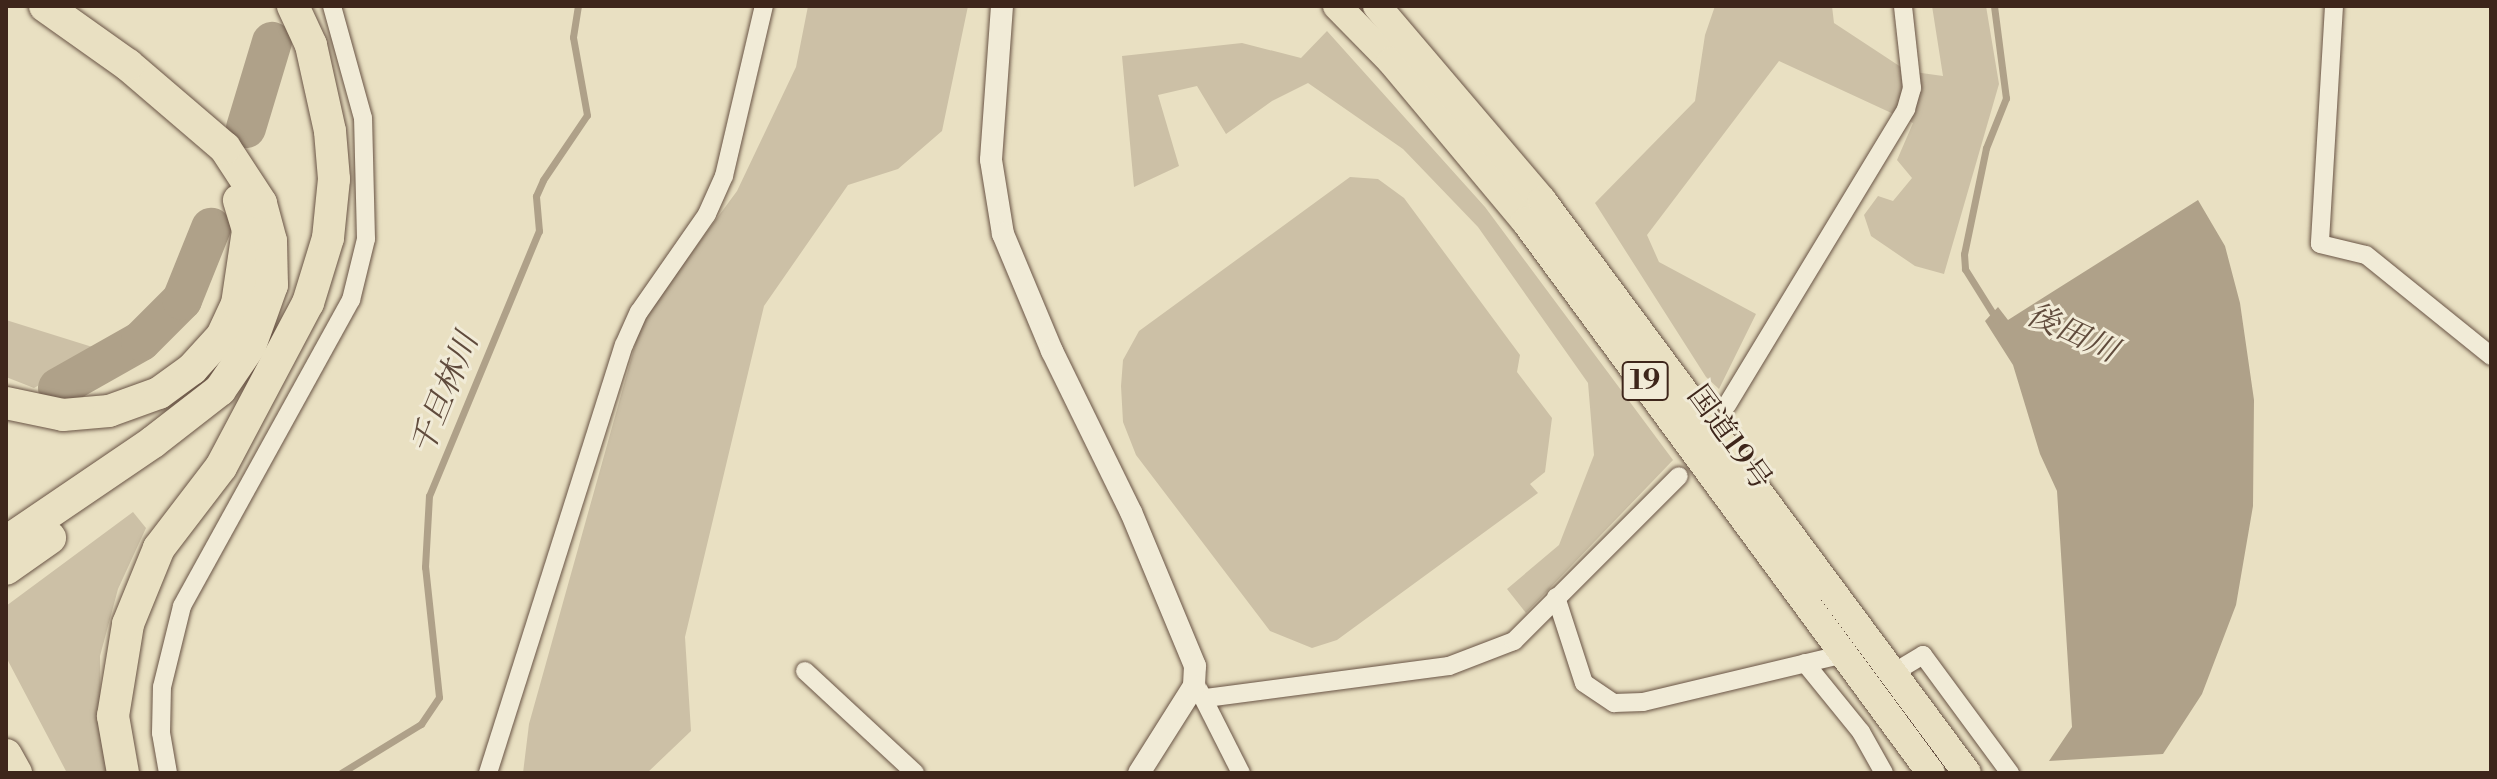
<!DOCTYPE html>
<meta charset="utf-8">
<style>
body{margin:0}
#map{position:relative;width:2497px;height:779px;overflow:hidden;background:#e9e0c2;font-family:"Libre Bodoni","Noto Serif JP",serif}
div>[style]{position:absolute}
.green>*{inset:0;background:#ccc0a6}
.water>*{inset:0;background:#afa189}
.stream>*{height:7px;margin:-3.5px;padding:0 3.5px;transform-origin:3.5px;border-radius:3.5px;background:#afa189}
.river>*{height:40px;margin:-20px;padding:0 20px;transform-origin:20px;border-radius:20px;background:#afa189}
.roads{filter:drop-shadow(0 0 2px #695445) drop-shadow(0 0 2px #695445)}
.minor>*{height:18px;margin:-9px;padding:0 9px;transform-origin:9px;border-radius:9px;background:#f1ebd7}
.tertiary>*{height:22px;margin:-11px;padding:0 11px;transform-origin:11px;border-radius:11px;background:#f1ebd7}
.trunk>*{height:28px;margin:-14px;padding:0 14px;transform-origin:14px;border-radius:14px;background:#e9e0c2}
.motorway>*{height:32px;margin:-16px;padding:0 16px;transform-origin:16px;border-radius:16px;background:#e9e0c2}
span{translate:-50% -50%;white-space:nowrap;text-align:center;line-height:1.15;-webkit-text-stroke:6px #f1ebd7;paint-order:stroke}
.shield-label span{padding:2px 6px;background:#f1ebd7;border:2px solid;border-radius:6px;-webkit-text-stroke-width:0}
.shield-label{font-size:28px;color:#3e261b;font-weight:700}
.street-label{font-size:30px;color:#3e261b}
.water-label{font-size:32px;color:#604b3c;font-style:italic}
.frame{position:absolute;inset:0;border:8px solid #3e261b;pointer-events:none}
</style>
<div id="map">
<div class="green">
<i style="clip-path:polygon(808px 6px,968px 6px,942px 131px,898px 169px,848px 185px,764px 306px,685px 637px,691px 731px,647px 773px,523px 773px,529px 724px,642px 320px,737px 191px,796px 67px)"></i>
<i style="clip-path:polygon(1715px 6px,1832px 6px,1834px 23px,1907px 71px,1943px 76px,1932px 6px,1986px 6px,1999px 84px,1944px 274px,1915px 266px,1871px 236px,1864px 215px,1878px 196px,1893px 201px,1912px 178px,1897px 160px,1913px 123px,1779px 61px,1647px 235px,1659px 262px,1756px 314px,1719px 389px,1706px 377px,1595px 203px,1695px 101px,1705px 35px)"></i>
<i style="clip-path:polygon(1327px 31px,1485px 207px,1673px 460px,1526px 613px,1507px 589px,1559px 545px,1594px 455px,1588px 383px,1478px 227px,1403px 149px,1308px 83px,1272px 101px,1226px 134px,1197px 86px,1158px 95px,1179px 166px,1134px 187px,1122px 56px,1242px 43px,1301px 58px)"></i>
<i style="clip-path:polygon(1350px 177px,1378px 179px,1404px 198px,1520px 355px,1517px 372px,1552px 418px,1545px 472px,1530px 484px,1538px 493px,1337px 640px,1312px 648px,1270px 631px,1136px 455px,1123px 422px,1121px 386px,1123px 360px,1139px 331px)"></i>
<i style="clip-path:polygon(6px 320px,102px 350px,34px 388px,6px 377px)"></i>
<i style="clip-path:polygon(133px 512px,146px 528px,118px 589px,100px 656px,101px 721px,111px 773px,67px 773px,6px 657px,6px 606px)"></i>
</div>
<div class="water">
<i style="clip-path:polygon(2198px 200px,2225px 246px,2240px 303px,2254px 400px,2253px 506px,2236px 605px,2202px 694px,2163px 754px,2049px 761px,2072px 727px,2057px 491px,2040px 454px,2013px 365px,1985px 321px,1998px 307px,2008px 320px)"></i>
</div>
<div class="stream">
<i style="left:1994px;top:6px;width:93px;rotate:82.6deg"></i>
<i style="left:2006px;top:98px;width:54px;rotate:111.8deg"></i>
<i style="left:1986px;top:148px;width:108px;rotate:101.7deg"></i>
<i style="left:1964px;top:254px;width:15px;rotate:86deg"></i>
<i style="left:1965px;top:269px;width:60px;rotate:57.9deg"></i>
<i style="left:341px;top:773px;width:94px;rotate:-31.5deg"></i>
<i style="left:421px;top:724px;width:32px;rotate:-56deg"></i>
<i style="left:439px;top:697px;width:131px;rotate:-96.1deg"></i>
<i style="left:425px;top:567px;width:71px;rotate:-86.8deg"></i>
<i style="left:429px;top:496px;width:287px;rotate:-67.5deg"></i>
<i style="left:539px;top:231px;width:35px;rotate:-95deg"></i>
<i style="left:536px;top:196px;width:17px;rotate:-66deg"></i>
<i style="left:543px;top:180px;width:78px;rotate:-55.9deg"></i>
<i style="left:587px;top:115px;width:79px;rotate:-100.2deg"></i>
<i style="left:573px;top:37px;width:31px;rotate:-81deg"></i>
</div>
<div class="river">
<i style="left:246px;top:128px;width:90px;rotate:-73.2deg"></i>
<i style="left:58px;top:388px;width:95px;rotate:-29.5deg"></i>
<i style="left:141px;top:341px;width:58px;rotate:-45deg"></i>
<i style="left:182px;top:300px;width:78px;rotate:-68.1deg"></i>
</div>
<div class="roads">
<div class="minor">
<i style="left:2334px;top:6px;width:238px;rotate:93.4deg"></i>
<i style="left:2320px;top:244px;width:47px;rotate:13.4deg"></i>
<i style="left:2366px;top:255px;width:161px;rotate:38.9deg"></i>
<i style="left:1727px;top:405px;width:346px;rotate:-58.8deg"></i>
<i style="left:1906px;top:109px;width:22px;rotate:-74deg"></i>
<i style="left:1912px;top:88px;width:82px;rotate:-96.3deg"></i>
<i style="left:1556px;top:597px;width:90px;rotate:72deg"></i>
<i style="left:1584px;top:683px;width:36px;rotate:34deg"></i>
<i style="left:1614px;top:703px;width:29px;rotate:-2deg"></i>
<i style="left:1643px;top:702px;width:207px;rotate:-13.4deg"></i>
<i style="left:1805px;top:663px;width:89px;rotate:50.9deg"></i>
<i style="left:1861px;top:732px;width:47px;rotate:60.7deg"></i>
<i style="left:805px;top:671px;width:150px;rotate:42.8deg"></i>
<i style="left:1893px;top:673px;width:35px;rotate:-31deg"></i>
<i style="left:1923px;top:655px;width:147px;rotate:53.6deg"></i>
<i style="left:1199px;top:690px;width:93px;rotate:63.2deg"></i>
<i style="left:1206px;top:698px;width:245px;rotate:-7.5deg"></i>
<i style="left:1449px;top:666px;width:70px;rotate:-21deg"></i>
<i style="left:1514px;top:641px;width:233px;rotate:-45deg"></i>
<i style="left:168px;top:773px;width:41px;rotate:-99.9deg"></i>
<i style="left:161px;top:733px;width:46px;rotate:-88.8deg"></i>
<i style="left:162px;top:687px;width:83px;rotate:-76.1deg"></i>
<i style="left:182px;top:606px;width:350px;rotate:-61.1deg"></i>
<i style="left:351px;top:300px;width:63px;rotate:-76.2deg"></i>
<i style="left:366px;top:239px;width:121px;rotate:-91.4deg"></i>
<i style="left:363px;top:118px;width:116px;rotate:-105.5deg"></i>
<i style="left:488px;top:773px;width:449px;rotate:-72.4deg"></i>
<i style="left:624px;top:345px;width:36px;rotate:-66deg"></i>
<i style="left:639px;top:312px;width:119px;rotate:-55.2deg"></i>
<i style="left:707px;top:214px;width:42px;rotate:-65.9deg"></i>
<i style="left:724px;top:176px;width:175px;rotate:-76.8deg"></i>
</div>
<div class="tertiary">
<i style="left:1002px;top:6px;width:154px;rotate:94.1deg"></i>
<i style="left:991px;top:160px;width:75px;rotate:80.8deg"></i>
<i style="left:1003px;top:234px;width:127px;rotate:67.3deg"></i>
<i style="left:1052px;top:351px;width:179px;rotate:63.9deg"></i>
<i style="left:1131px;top:512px;width:167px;rotate:67.4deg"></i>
<i style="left:1195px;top:666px;width:20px;rotate:93deg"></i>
<i style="left:1194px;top:686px;width:103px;rotate:122.3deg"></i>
</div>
<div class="trunk">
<i style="left:1337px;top:6px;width:77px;rotate:45.5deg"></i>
<i style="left:1391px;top:61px;width:209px;rotate:50.1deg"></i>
<i style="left:1525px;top:221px;width:685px;rotate:53.67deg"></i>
<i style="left:1377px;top:6px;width:255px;rotate:49.6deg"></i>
<i style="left:1542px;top:200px;width:713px;rotate:53.44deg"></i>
</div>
<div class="motorway">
<i style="left:6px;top:403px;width:58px;rotate:11.9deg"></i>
<i style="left:63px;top:415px;width:46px;rotate:-5deg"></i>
<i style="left:109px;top:411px;width:53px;rotate:-19.8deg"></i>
<i style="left:159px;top:393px;width:41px;rotate:-36deg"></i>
<i style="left:192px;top:369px;width:45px;rotate:-47.7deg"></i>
<i style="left:222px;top:336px;width:35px;rotate:-65deg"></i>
<i style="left:237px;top:304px;width:75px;rotate:-81.5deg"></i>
<i style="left:248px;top:230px;width:31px;rotate:-107deg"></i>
<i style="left:6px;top:542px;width:178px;rotate:-34.2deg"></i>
<i style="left:153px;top:442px;width:85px;rotate:-37.8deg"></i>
<i style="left:220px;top:390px;width:53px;rotate:-55.7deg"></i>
<i style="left:250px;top:346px;width:65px;rotate:-70.2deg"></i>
<i style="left:272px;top:285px;width:44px;rotate:-91.3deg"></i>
<i style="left:271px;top:241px;width:39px;rotate:-105deg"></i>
<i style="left:261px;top:203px;width:66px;rotate:-123.2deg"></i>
<i style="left:225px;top:148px;width:128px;rotate:-139.4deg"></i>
<i style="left:128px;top:65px;width:102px;rotate:-144.6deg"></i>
<i style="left:6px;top:569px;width:54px;rotate:-35.2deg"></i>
<i style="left:6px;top:755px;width:21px;rotate:61deg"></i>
<i style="left:123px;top:773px;width:58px;rotate:-100deg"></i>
<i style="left:113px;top:716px;width:93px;rotate:-80.7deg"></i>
<i style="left:128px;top:624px;width:82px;rotate:-67.8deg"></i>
<i style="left:159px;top:548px;width:102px;rotate:-52.6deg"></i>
<i style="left:221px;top:467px;width:186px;rotate:-62.1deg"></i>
<i style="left:308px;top:303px;width:68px;rotate:-72.9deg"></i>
<i style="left:328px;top:238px;width:59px;rotate:-84.2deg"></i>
<i style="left:334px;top:179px;width:48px;rotate:-94.8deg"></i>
<i style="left:330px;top:131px;width:88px;rotate:-102.5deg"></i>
<i style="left:311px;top:45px;width:43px;rotate:-114.8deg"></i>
</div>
</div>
<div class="shield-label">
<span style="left:1645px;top:381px">19</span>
</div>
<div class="street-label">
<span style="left:1729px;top:438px;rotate:54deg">国道19号</span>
</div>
<div class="water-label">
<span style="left:2072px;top:333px;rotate:25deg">後田川</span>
<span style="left:445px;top:394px;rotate:-68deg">千旦林川</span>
</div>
<div class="frame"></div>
</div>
